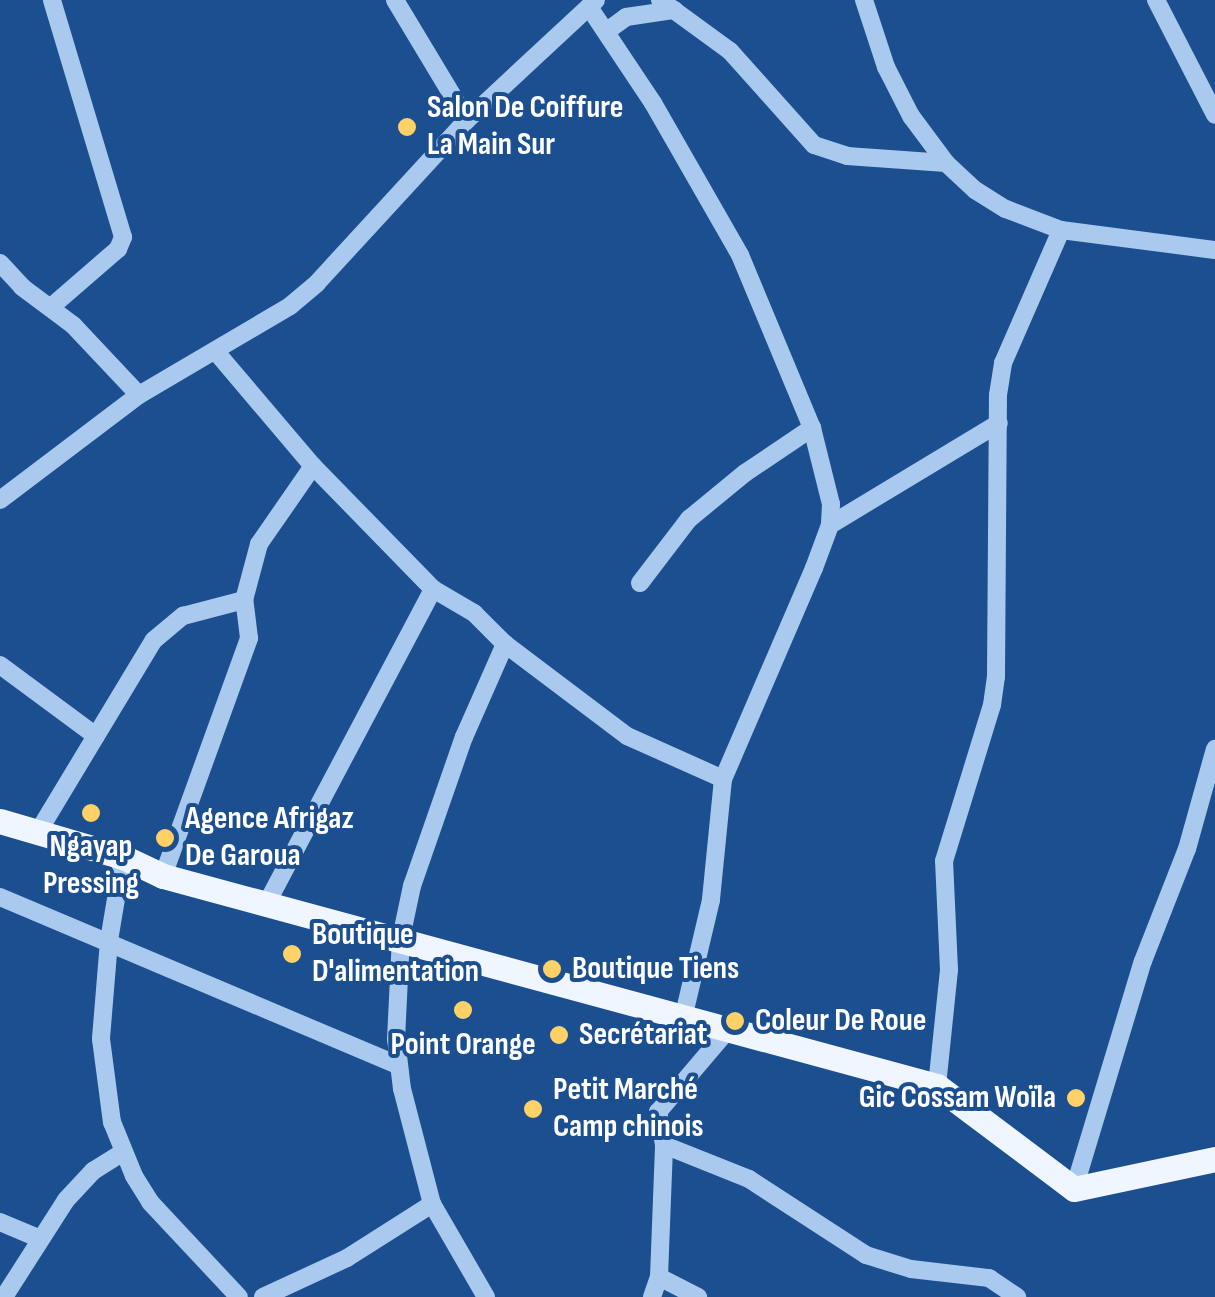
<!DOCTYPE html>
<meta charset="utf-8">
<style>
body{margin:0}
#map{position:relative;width:1215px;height:1297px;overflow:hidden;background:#1b4f8f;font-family:"Sofia Sans Condensed",sans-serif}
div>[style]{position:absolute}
.minor>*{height:18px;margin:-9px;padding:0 9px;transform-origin:9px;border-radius:9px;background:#a9c9ee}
.major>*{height:25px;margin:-12.5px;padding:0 12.5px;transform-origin:12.5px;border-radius:12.5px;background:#f0f6ff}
.dots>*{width:28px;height:28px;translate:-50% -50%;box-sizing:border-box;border:5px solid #1b4f8f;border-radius:50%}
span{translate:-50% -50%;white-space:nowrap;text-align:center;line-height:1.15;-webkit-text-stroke:8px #1b4f8f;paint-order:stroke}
.poi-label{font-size:32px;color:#fff;font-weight:700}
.left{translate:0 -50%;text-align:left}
.right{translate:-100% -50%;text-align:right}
</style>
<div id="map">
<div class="minor">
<i style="left:395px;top:0;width:140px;rotate:59deg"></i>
<i style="left:660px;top:0;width:87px;rotate:36.1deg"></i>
<i style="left:730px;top:51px;width:126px;rotate:48.2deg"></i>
<i style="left:814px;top:145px;width:35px;rotate:18deg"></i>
<i style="left:847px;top:156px;width:99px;rotate:4deg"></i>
<i style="left:864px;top:0;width:71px;rotate:71.8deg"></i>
<i style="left:886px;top:67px;width:55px;rotate:63deg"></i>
<i style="left:911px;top:116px;width:59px;rotate:53.3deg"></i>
<i style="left:946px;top:163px;width:40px;rotate:43deg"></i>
<i style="left:975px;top:190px;width:36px;rotate:32deg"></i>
<i style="left:1006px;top:209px;width:59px;rotate:20.9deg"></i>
<i style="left:1061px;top:230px;width:155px;rotate:7.4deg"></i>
<i style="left:1156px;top:0;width:129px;rotate:62.8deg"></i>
<i style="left:589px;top:7px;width:115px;rotate:56.3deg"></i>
<i style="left:653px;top:103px;width:175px;rotate:60.2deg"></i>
<i style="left:740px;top:255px;width:187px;rotate:67.4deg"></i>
<i style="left:812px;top:428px;width:78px;rotate:76deg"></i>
<i style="left:831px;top:504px;width:21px;rotate:93deg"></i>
<i style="left:830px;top:525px;width:46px;rotate:110.4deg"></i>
<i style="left:814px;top:568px;width:230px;rotate:113.3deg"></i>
<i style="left:723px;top:779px;width:122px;rotate:95.7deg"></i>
<i style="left:711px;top:900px;width:121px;rotate:103.3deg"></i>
<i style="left:607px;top:31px;width:24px;rotate:-36deg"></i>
<i style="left:626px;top:17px;width:49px;rotate:-8.3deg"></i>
<i style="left:0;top:263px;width:33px;rotate:47deg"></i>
<i style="left:22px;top:287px;width:64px;rotate:36.7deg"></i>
<i style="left:73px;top:325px;width:96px;rotate:46.7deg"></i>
<i style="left:51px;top:307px;width:89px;rotate:-40.9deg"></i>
<i style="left:118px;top:249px;width:13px;rotate:-67deg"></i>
<i style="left:123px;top:237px;width:247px;rotate:-106.7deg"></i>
<i style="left:217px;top:353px;width:148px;rotate:49.7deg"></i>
<i style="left:313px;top:466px;width:172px;rotate:45.7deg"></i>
<i style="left:433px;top:589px;width:48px;rotate:30.3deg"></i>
<i style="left:474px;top:613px;width:44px;rotate:45deg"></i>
<i style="left:505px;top:644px;width:153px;rotate:37deg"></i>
<i style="left:627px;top:736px;width:105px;rotate:24.1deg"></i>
<i style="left:0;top:500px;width:174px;rotate:-37.1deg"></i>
<i style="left:139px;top:395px;width:175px;rotate:-30.5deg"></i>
<i style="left:290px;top:306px;width:35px;rotate:-40deg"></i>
<i style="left:317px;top:283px;width:222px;rotate:-47.4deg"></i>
<i style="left:467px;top:120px;width:176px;rotate:-42.9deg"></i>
<i style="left:830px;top:525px;width:197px;rotate:-31.1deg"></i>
<i style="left:640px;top:583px;width:81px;rotate:-52.6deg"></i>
<i style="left:689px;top:519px;width:72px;rotate:-39.4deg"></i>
<i style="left:745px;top:473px;width:81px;rotate:-33.9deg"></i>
<i style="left:0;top:665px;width:119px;rotate:36.5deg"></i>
<i style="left:38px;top:832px;width:224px;rotate:-58.9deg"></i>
<i style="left:154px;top:640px;width:38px;rotate:-40deg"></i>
<i style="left:183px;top:616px;width:63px;rotate:-14.7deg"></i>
<i style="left:123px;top:857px;width:85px;rotate:99.5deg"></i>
<i style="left:109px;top:941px;width:98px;rotate:94.7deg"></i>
<i style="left:101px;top:1039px;width:84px;rotate:82.5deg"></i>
<i style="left:112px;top:1122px;width:58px;rotate:67.8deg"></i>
<i style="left:134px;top:1176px;width:31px;rotate:58deg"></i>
<i style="left:150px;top:1202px;width:130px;rotate:46.9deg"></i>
<i style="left:163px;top:876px;width:253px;rotate:-70.1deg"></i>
<i style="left:249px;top:638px;width:38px;rotate:-97deg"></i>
<i style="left:244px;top:600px;width:58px;rotate:-75deg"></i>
<i style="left:259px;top:544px;width:95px;rotate:-55.3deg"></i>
<i style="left:0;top:897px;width:432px;rotate:22.9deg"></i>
<i style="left:268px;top:901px;width:353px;rotate:-62.1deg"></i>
<i style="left:937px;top:1086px;width:117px;rotate:-84.1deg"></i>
<i style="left:949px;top:970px;width:109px;rotate:-92.6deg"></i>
<i style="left:944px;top:861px;width:163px;rotate:-72.9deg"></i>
<i style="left:992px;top:705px;width:28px;rotate:-82deg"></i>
<i style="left:996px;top:677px;width:282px;rotate:-89.6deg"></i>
<i style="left:998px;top:395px;width:32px;rotate:-81deg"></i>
<i style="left:1003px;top:363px;width:145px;rotate:-66.4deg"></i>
<i style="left:664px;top:1145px;width:92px;rotate:21.8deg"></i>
<i style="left:749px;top:1179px;width:140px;rotate:33deg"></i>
<i style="left:866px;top:1255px;width:47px;rotate:17.3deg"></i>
<i style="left:911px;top:1269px;width:79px;rotate:6.6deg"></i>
<i style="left:989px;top:1278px;width:34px;rotate:34deg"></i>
<i style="left:1074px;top:1189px;width:238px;rotate:-73.2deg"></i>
<i style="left:1143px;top:961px;width:120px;rotate:-68.6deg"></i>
<i style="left:1187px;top:849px;width:104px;rotate:-74.4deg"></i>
<i style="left:0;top:1222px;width:41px;rotate:22.8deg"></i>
<i style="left:659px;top:1277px;width:44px;rotate:27.1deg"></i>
<i style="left:4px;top:1297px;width:115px;rotate:-57.4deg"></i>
<i style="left:66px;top:1200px;width:40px;rotate:-47deg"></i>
<i style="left:93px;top:1171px;width:36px;rotate:-32deg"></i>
<i style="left:263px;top:1297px;width:93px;rotate:-24.9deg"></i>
<i style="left:347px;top:1258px;width:101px;rotate:-32.4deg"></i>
<i style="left:486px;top:1297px;width:108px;rotate:-120.1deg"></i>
<i style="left:432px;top:1204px;width:119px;rotate:-104.6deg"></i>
<i style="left:402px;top:1089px;width:50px;rotate:-96.8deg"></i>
<i style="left:396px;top:1039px;width:101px;rotate:-87.2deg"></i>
<i style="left:401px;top:938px;width:53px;rotate:-78.1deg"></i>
<i style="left:412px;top:886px;width:158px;rotate:-70.8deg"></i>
<i style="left:464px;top:737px;width:102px;rotate:-66.2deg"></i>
<i style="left:652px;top:1297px;width:21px;rotate:-71deg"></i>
<i style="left:659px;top:1277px;width:132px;rotate:-87.8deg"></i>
<i style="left:664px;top:1145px;width:34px;rotate:-100deg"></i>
<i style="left:658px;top:1112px;width:105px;rotate:-49.6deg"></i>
</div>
<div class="major">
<i style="left:0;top:821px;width:128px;rotate:16.3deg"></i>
<i style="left:123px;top:857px;width:44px;rotate:25.4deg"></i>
<i style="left:163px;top:876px;width:802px;rotate:15.18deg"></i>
<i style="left:937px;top:1086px;width:171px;rotate:36.9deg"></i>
<i style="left:1074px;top:1189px;width:144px;rotate:-12deg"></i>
</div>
<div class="dots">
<i style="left:407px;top:127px;background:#ffd166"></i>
<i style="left:91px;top:813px;background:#ffd166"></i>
<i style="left:165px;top:838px;background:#ffd166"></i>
<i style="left:292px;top:954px;background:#ffd166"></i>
<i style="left:552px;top:969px;background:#ffd166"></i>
<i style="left:463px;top:1010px;background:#ffd166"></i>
<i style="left:735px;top:1021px;background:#ffd166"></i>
<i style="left:559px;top:1035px;background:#ffd166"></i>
<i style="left:1076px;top:1098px;background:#ffd166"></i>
<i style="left:533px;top:1109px;background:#ffd166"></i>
</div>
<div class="poi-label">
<span class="left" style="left:427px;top:127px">Salon De Coiffure<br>La Main Sur</span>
<span class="left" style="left:185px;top:838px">Agence Afrigaz<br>De Garoua</span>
<span style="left:91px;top:866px">Ngayap<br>Pressing</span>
<span class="left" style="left:312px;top:954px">Boutique<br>D'alimentation</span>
<span class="left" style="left:572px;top:969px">Boutique Tiens</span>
<span class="left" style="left:755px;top:1021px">Coleur De Roue</span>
<span class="left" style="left:579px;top:1035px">Secrétariat</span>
<span style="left:463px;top:1045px">Point Orange</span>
<span class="left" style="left:553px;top:1109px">Petit Marché<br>Camp chinois</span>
<span class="right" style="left:1056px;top:1098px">Gic Cossam Woïla</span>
</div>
</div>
